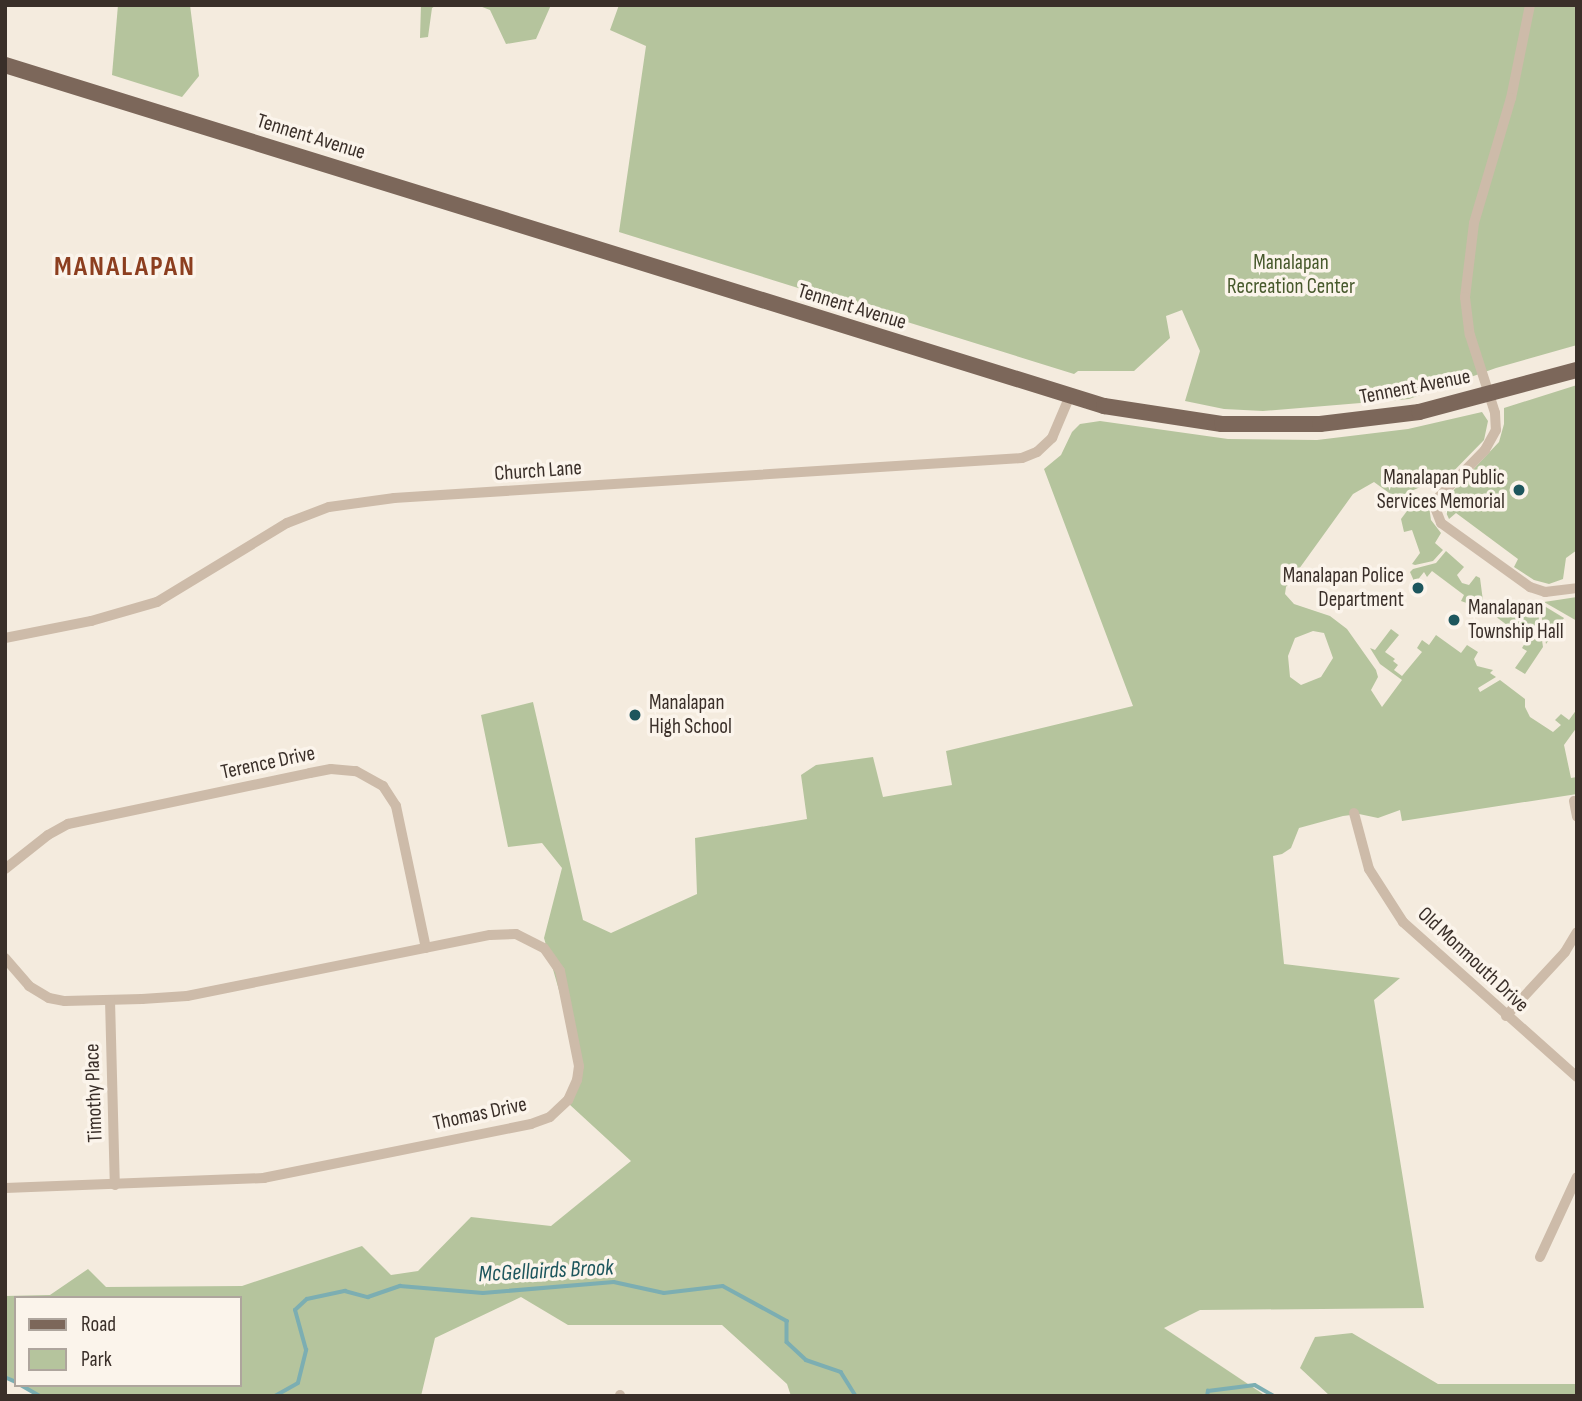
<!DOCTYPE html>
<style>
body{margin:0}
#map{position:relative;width:1582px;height:1401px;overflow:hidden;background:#f4ebde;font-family:"Sofia Sans Condensed",sans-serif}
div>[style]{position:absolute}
.green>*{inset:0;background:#b5c49d}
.stream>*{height:3.5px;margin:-1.75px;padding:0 1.75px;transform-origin:1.75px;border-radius:1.75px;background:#7caeb2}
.minor>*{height:10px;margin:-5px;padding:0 5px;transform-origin:5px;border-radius:5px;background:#cdbba9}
.primary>*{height:16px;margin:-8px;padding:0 8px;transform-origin:8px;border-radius:8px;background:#7c675a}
.dots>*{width:19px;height:19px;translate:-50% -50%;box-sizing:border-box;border:4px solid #fbf4eb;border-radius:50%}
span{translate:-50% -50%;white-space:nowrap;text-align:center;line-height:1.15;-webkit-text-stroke:7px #fbf4eb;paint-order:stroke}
.street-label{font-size:21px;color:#3a2f29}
.park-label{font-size:21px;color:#47592c}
.poi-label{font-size:21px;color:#3a2f29}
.right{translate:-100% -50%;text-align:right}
.left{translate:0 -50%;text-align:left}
.water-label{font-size:23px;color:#1d565d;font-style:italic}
.district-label{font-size:28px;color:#8c3e1f;font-weight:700;letter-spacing:2px}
.frame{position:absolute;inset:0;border:7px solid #3a2f29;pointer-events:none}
.legend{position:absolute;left:14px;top:1296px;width:228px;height:91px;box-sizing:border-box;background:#fbf4eb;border:2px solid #aea59d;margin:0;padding:9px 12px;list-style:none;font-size:21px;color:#3a2f29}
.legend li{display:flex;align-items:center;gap:14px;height:35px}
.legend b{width:35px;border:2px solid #aea59d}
</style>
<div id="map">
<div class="green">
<i style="clip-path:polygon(118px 5px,190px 5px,199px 76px,182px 97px,112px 75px)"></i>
<i style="clip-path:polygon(421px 5px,437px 5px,432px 8px,428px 37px,420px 38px)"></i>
<i style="clip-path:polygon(477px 5px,551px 5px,536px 39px,506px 44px,490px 10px)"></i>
<i style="clip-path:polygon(619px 5px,1577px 5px,1577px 345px,1496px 368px,1409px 399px,1263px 411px,1224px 409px,1185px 401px,1200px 351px,1182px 310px,1166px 316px,1170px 338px,1134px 371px,1078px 371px,1074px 374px,619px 232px,646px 46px,610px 30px)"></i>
<i style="clip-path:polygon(1577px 385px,1577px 550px,1566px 558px,1563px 579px,1549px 584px,1534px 580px,1514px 567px,1518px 559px,1456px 513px,1449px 519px,1443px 506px,1450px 494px,1499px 442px,1504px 424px,1504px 408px)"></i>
<i style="clip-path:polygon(evenodd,1482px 412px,1488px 421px,1484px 440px,1441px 484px,1429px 483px,1396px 498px,1374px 482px,1353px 494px,1286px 587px,1285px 594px,1294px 604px,1330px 616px,1347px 629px,1376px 670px,1378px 677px,1371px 690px,1382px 707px,1402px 680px,1380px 664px,1370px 648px,1375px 650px,1391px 629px,1399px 635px,1385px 652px,1395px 659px,1393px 661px,1398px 665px,1394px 670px,1402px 676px,1422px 652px,1417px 648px,1422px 640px,1429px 645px,1436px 635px,1461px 653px,1467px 645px,1478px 652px,1474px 659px,1477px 666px,1493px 670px,1490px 673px,1496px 677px,1478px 688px,1480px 692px,1500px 680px,1525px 699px,1525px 707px,1530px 717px,1553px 732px,1561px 725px,1555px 720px,1561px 714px,1569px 720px,1577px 709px,1577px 727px,1564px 745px,1571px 778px,1577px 777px,1577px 794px,1402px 821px,1400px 810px,1378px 818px,1359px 814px,1343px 816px,1299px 828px,1291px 848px,1282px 854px,1273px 856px,1284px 964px,1400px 978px,1374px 1000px,1424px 1308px,1200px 1310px,1164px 1328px,1266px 1396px,791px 1396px,787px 1384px,722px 1325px,568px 1325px,521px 1297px,435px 1338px,421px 1396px,38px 1396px,22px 1385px,240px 1385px,240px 1298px,16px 1298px,16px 1381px,5px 1375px,5px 1296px,50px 1295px,88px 1269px,106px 1287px,242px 1286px,362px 1246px,391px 1275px,418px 1271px,471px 1217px,551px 1226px,631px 1161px,569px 1104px,579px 1060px,544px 938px,562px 868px,542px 843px,508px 847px,481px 715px,533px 702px,583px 920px,611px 933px,697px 894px,695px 838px,807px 819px,801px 775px,816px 765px,873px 757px,883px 797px,952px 785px,946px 751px,1133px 706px,1044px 469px,1061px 455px,1072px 432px,1080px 424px,1100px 421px,1228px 439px,1317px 440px,1408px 429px,1482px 412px,1313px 631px,1324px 633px,1333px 658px,1321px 677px,1301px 685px,1290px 677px,1288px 656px,1295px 638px,1313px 631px)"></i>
<i style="clip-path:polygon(1428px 500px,1431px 520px,1441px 533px,1435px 543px,1443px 550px,1433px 561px,1415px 565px,1412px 564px,1420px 553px,1412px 530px,1404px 532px,1401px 519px,1407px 511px)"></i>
<i style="clip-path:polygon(1446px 551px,1464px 567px,1457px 575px,1462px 583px,1469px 585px,1476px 576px,1480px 578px,1483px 601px,1478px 607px,1461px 601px,1464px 595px,1432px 571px,1427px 577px,1424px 572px,1416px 582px,1414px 581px,1410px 572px,1413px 569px,1436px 563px)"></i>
<i style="clip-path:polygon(1577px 597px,1577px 621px,1544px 602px)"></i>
<i style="clip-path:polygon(1507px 599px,1513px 604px,1537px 606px,1543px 647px,1525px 674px,1515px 668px,1527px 651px,1522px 648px,1527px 640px,1495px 616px)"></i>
<i style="clip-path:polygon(1541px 604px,1564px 618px,1546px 644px,1540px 606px)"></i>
<i style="clip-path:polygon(1352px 1333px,1438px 1384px,1577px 1384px,1577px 1396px,1330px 1396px,1300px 1368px,1315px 1337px)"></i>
</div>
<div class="stream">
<i style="left:5px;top:1377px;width:12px;rotate:24deg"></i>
<i style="left:21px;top:1385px;width:22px;rotate:30deg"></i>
<i style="left:275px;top:1396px;width:26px;rotate:-29deg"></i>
<i style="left:298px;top:1383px;width:34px;rotate:-76deg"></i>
<i style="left:306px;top:1350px;width:41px;rotate:-105.4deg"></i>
<i style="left:295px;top:1310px;width:16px;rotate:-43deg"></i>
<i style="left:307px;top:1299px;width:39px;rotate:-12deg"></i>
<i style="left:345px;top:1291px;width:24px;rotate:15deg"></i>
<i style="left:368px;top:1297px;width:34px;rotate:-19deg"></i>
<i style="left:400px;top:1286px;width:83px;rotate:4.8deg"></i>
<i style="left:483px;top:1293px;width:131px;rotate:-4.8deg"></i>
<i style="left:614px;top:1282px;width:51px;rotate:12.4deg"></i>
<i style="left:664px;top:1293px;width:59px;rotate:-6.8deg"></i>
<i style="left:723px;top:1286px;width:73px;rotate:28.7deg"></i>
<i style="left:787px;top:1321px;width:21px;rotate:90deg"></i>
<i style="left:787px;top:1342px;width:26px;rotate:43deg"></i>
<i style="left:806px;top:1360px;width:37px;rotate:19deg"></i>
<i style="left:841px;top:1372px;width:28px;rotate:58deg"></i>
<i style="left:1207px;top:1396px;width:5px;rotate:-79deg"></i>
<i style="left:1208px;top:1391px;width:47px;rotate:-7.3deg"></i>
<i style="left:1255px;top:1385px;width:22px;rotate:30deg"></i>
</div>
<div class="minor">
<i style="left:1530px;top:5px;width:95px;rotate:101.5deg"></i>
<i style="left:1511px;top:98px;width:130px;rotate:106.5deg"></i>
<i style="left:1474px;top:223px;width:75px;rotate:96.9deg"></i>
<i style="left:1465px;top:297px;width:38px;rotate:83deg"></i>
<i style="left:1470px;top:335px;width:82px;rotate:72.2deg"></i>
<i style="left:1495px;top:413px;width:17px;rotate:87deg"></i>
<i style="left:1496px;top:430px;width:23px;rotate:119deg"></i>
<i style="left:1485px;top:450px;width:66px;rotate:134.4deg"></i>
<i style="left:1439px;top:497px;width:13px;rotate:103deg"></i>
<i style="left:1436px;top:510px;width:14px;rotate:69deg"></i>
<i style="left:1441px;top:523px;width:110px;rotate:35.7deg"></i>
<i style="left:1530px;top:587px;width:16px;rotate:18deg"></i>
<i style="left:1545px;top:592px;width:32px;rotate:-7deg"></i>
<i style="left:5px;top:638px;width:88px;rotate:-11.2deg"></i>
<i style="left:91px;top:621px;width:69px;rotate:-16.1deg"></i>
<i style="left:157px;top:602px;width:152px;rotate:-31.3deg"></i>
<i style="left:287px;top:523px;width:45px;rotate:-20.9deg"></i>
<i style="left:329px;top:507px;width:66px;rotate:-7.9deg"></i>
<i style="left:394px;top:498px;width:629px;rotate:-3.64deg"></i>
<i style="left:1022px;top:458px;width:16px;rotate:-22deg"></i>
<i style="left:1037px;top:452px;width:21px;rotate:-43deg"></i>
<i style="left:1052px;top:438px;width:43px;rotate:-67deg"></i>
<i style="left:1574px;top:801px;width:16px;rotate:79deg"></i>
<i style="left:1354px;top:813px;width:58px;rotate:75deg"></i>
<i style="left:1369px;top:869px;width:63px;rotate:57.3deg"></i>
<i style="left:1403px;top:922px;width:233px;rotate:41.7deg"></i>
<i style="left:5px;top:869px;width:55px;rotate:-38.3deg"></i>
<i style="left:48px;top:835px;width:23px;rotate:-29deg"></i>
<i style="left:68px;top:824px;width:247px;rotate:-11.9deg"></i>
<i style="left:310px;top:773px;width:21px;rotate:-11deg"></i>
<i style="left:331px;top:769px;width:25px;rotate:5deg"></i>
<i style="left:356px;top:771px;width:31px;rotate:29deg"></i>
<i style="left:383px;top:786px;width:24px;rotate:57deg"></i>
<i style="left:396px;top:806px;width:145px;rotate:78.1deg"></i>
<i style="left:5px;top:958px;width:37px;rotate:49deg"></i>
<i style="left:29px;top:986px;width:23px;rotate:31deg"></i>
<i style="left:49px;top:998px;width:16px;rotate:11deg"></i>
<i style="left:65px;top:1001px;width:77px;rotate:-1.5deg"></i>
<i style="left:142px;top:999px;width:45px;rotate:-3.8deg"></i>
<i style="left:187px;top:996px;width:309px;rotate:-11.4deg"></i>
<i style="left:490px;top:935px;width:26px;rotate:-2deg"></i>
<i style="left:516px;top:934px;width:31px;rotate:27deg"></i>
<i style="left:544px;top:948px;width:28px;rotate:55deg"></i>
<i style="left:560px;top:971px;width:97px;rotate:78.7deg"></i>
<i style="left:579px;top:1066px;width:14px;rotate:98deg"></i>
<i style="left:577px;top:1080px;width:22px;rotate:114deg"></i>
<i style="left:568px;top:1100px;width:25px;rotate:137deg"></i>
<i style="left:550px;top:1117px;width:20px;rotate:160deg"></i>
<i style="left:531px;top:1124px;width:272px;rotate:168.6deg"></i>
<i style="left:264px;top:1178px;width:259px;rotate:177.8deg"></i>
<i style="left:110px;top:1000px;width:185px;rotate:88.5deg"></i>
<i style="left:1506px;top:1016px;width:87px;rotate:-47.3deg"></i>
<i style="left:1565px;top:952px;width:23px;rotate:-59deg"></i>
<i style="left:1540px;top:1257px;width:88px;rotate:-65.2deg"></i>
<i style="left:620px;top:1396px;width:1px;rotate:-90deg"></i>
</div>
<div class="primary">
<i style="left:5px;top:65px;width:1151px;rotate:17.24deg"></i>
<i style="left:1104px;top:406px;width:119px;rotate:8.7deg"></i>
<i style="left:1222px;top:424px;width:98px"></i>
<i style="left:1320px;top:424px;width:100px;rotate:-6.9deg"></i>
<i style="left:1419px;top:412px;width:163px;rotate:-14.9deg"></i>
</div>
<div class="dots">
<i style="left:1519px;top:490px;background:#1d565d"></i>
<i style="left:1418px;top:588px;background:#1d565d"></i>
<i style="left:1454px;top:620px;background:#1d565d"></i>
<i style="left:635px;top:715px;background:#1d565d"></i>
</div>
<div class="street-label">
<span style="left:311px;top:137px;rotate:17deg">Tennent Avenue</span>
<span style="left:852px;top:307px;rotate:17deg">Tennent Avenue</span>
<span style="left:1415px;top:387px;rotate:-11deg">Tennent Avenue</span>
<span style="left:538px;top:471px;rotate:-4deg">Church Lane</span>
<span style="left:268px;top:763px;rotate:-12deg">Terence Drive</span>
<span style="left:1473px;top:960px;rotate:43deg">Old Monmouth Drive</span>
<span style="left:94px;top:1093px;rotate:-92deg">Timothy Place</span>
<span style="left:480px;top:1114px;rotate:-12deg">Thomas Drive</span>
</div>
<div class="park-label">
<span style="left:1291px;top:275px">Manalapan<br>Recreation Center</span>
</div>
<div class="poi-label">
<span class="right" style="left:1505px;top:490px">Manalapan Public<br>Services Memorial</span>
<span class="right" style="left:1404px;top:588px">Manalapan Police<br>Department</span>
<span class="left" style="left:1468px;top:620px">Manalapan<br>Township Hall</span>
<span class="left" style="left:649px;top:715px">Manalapan<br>High School</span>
</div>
<div class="water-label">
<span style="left:546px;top:1271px;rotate:-3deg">McGellairds Brook</span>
</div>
<div class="district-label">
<span style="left:125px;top:267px">MANALAPAN</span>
</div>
<div class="frame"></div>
<ul class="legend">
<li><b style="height:9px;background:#7c675a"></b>Road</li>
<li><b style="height:19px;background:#b5c49d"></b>Park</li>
</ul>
</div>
